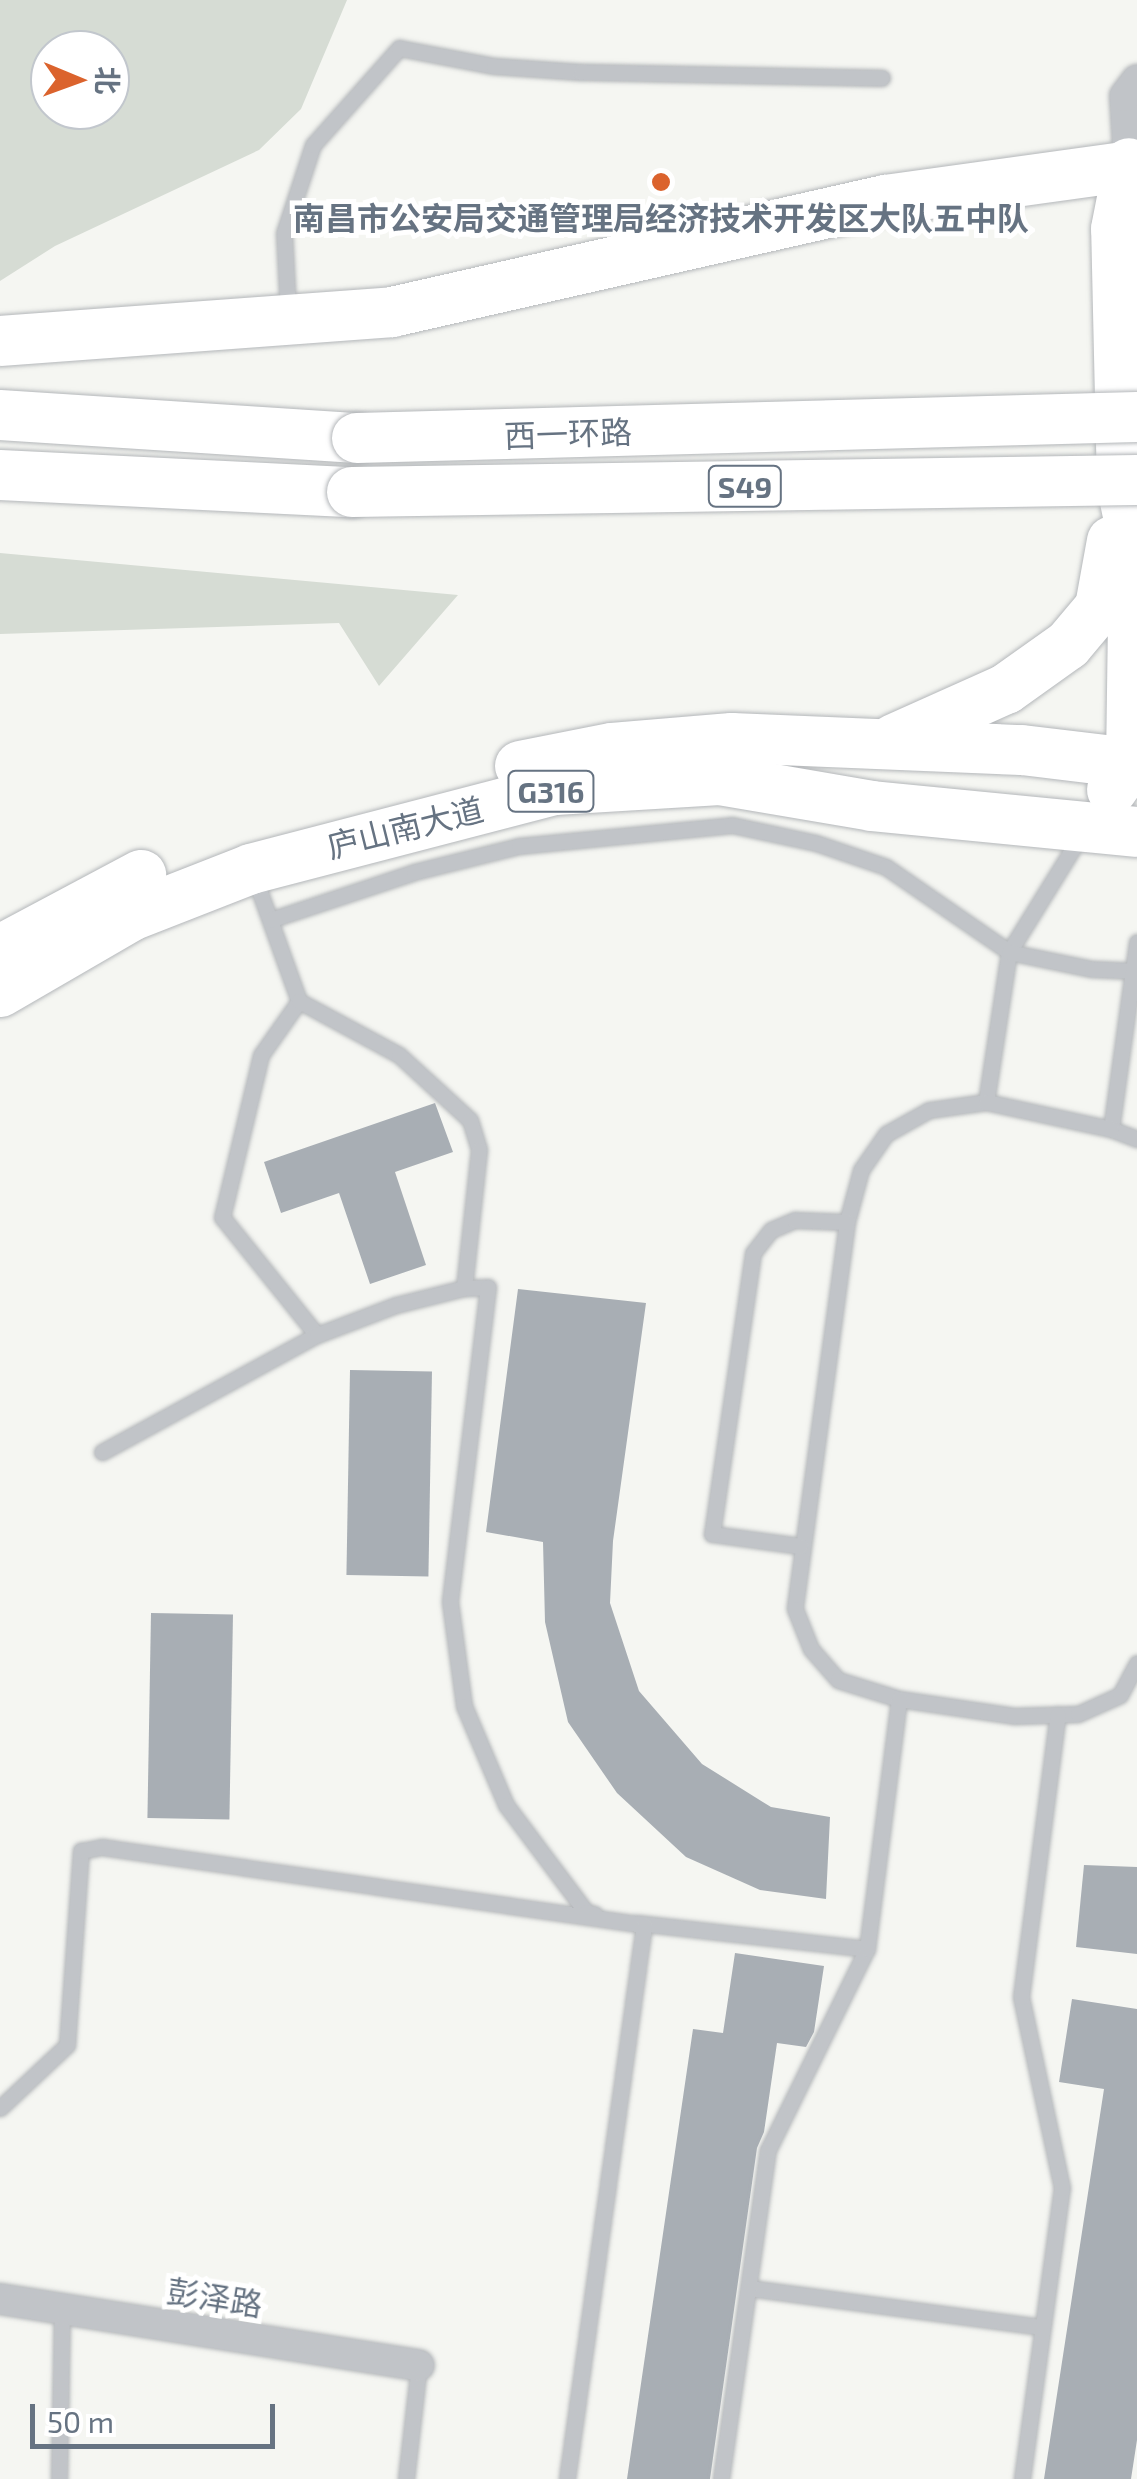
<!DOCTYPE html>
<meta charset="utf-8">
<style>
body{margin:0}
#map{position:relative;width:1137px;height:2479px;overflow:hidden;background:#f5f6f2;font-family:"Exo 2","Noto Sans SC",sans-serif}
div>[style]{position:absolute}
.green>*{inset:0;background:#d6dcd4}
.building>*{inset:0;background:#a8aeb4;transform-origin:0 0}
.roads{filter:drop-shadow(0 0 2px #b4b7ba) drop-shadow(0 0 2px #b4b7ba)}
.service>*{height:15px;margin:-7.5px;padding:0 7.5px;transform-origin:7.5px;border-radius:7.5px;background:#c1c4c8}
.minor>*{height:30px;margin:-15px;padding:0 15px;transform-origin:15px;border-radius:15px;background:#c1c4c8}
.trunk>*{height:50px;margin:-25px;padding:0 25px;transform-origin:25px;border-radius:25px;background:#fff}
.bridges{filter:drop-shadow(0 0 2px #b4b7ba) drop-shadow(0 0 2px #b4b7ba)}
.trunk-bridge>*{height:50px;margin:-25px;padding:0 25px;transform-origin:25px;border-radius:25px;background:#fff}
.dots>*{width:28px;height:28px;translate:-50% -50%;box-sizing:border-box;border:5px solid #fff;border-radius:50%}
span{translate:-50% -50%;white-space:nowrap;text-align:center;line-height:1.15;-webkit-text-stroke:10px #fff;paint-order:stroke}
.shield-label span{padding:2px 8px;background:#fff;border:2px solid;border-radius:8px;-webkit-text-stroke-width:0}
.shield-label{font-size:30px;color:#667382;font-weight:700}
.poi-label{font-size:32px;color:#667382;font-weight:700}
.street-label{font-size:32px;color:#667382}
.north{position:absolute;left:30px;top:30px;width:100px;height:100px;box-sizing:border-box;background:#fff;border:2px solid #c2c7cd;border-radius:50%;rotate:91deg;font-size:28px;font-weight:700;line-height:40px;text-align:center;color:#667382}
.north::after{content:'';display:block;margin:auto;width:35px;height:45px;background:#db632d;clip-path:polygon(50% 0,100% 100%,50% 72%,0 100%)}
.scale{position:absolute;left:30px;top:2404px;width:245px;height:45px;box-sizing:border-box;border:5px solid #667382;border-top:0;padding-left:12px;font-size:30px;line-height:35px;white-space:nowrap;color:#667382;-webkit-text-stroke:8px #fff;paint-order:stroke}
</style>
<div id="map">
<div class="green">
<i style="clip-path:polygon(evenodd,0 0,347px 0,301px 109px,259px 150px,55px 246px,0 281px,0 0,110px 50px,110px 110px,50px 110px,50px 50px,110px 50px)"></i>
<i style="clip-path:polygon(0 553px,458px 595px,379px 686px,339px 623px,0 634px)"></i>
</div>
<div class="building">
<i style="clip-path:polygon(435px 1103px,453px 1152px,395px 1172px,426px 1265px,370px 1284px,339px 1193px,281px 1213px,264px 1162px)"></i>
<i style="clip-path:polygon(518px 1289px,646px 1303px,613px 1541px,610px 1603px,639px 1691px,702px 1764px,771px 1807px,830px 1817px,826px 1899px,760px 1890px,686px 1857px,617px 1793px,568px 1722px,545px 1622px,543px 1542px,486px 1532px)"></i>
<i style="left:350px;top:1370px;width:82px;height:205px;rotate:1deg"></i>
<i style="left:151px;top:1613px;width:82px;height:205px;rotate:1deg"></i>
<i style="clip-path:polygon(1084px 1865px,1137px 1867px,1137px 1954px,1076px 1947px)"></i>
<i style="clip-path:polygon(735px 1953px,824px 1966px,814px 2032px,806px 2047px,777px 2043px,764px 2132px,757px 2148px,710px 2479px,627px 2479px,693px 2029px,723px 2033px)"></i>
<i style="clip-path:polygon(1072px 1999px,1137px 2009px,1137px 2440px,1131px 2479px,1044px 2479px,1104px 2089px,1059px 2082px)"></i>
</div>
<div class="roads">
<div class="service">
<i style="left:288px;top:311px;width:78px;rotate:-92.9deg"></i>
<i style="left:284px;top:233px;width:93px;rotate:-71.8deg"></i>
<i style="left:313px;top:145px;width:130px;rotate:-48.4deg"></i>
<i style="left:399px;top:48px;width:97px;rotate:10.7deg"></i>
<i style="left:494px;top:66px;width:87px;rotate:3.9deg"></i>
<i style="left:581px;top:72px;width:301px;rotate:1.1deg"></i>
<i style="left:1080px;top:837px;width:135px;rotate:121.7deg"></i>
<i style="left:1009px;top:952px;width:152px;rotate:98.7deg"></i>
<i style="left:986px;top:1102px;width:58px;rotate:172deg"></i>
<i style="left:929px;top:1110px;width:49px;rotate:150.8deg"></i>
<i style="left:886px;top:1134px;width:44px;rotate:124.8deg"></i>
<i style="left:861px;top:1170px;width:54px;rotate:105.1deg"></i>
<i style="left:847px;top:1222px;width:390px;rotate:97.7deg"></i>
<i style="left:795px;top:1609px;width:43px;rotate:68.2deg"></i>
<i style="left:811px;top:1649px;width:41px;rotate:48.9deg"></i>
<i style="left:838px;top:1680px;width:64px;rotate:17.3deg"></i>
<i style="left:899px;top:1699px;width:116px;rotate:8.4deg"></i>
<i style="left:1014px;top:1716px;width:64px;rotate:-1.8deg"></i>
<i style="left:1078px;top:1714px;width:46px;rotate:-24.3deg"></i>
<i style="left:1120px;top:1695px;width:36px;rotate:-62deg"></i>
<i style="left:254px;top:876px;width:133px;rotate:70.2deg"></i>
<i style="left:299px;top:1001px;width:66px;rotate:125.1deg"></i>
<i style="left:261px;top:1055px;width:167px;rotate:103.5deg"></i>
<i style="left:222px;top:1217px;width:151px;rotate:51.2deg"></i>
<i style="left:270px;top:920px;width:152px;rotate:-18.4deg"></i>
<i style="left:414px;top:872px;width:108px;rotate:-13.9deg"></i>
<i style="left:519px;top:846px;width:214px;rotate:-5.6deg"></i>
<i style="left:732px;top:825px;width:86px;rotate:12.1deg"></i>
<i style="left:816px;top:843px;width:74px;rotate:18.9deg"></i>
<i style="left:886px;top:867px;width:150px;rotate:34.6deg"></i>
<i style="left:1009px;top:952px;width:85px;rotate:11.6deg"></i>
<i style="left:1092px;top:969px;width:45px;rotate:2.5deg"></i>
<i style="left:1137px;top:942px;width:189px;rotate:97.9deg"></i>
<i style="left:1111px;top:1129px;width:28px;rotate:21deg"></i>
<i style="left:299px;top:1001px;width:114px;rotate:28.4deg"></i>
<i style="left:399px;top:1055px;width:96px;rotate:42.5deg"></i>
<i style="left:470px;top:1120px;width:31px;rotate:73deg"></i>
<i style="left:479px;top:1150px;width:139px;rotate:96.2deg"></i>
<i style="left:986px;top:1102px;width:128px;rotate:12.2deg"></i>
<i style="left:102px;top:1452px;width:245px;rotate:-28.6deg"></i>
<i style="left:317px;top:1335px;width:85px;rotate:-20.8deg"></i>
<i style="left:396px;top:1305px;width:70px;rotate:-14deg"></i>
<i style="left:464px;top:1288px;width:24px;rotate:-2deg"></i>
<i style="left:488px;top:1287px;width:317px;rotate:96.9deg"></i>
<i style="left:450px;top:1602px;width:105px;rotate:82.3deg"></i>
<i style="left:464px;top:1706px;width:108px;rotate:67deg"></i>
<i style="left:506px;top:1805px;width:134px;rotate:53.2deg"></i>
<i style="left:586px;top:1912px;width:9px;rotate:13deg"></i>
<i style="left:800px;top:1546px;width:89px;rotate:-172.2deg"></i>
<i style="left:712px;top:1534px;width:284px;rotate:-81.7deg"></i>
<i style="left:753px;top:1253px;width:29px;rotate:-52deg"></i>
<i style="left:771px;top:1230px;width:26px;rotate:-23deg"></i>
<i style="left:795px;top:1220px;width:52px;rotate:2.2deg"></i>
<i style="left:637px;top:1923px;width:231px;rotate:6.4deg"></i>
<i style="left:0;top:2108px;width:92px;rotate:-43.2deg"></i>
<i style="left:67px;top:2045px;width:195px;rotate:-85.9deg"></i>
<i style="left:81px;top:1851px;width:21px;rotate:-11deg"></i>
<i style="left:102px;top:1847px;width:548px;rotate:8.19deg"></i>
<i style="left:644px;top:1925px;width:559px;rotate:97.91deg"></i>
<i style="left:749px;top:2288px;width:294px;rotate:7.6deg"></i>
<i style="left:59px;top:2479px;width:170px;rotate:-89deg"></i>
<i style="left:406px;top:2479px;width:115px;rotate:-83.5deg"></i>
<i style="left:721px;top:2479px;width:332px;rotate:-81.9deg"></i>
<i style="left:768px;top:2150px;width:224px;rotate:-63.8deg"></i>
<i style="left:867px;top:1949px;width:252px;rotate:-82.7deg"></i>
<i style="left:1022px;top:2479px;width:294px;rotate:-82.2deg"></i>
<i style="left:1062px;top:2188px;width:195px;rotate:-102.1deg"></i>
<i style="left:1021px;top:1997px;width:285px;rotate:-82.6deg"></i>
</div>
<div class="minor">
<i style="left:1129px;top:163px;width:67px;rotate:-93.4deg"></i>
<i style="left:1125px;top:96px;width:20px;rotate:-53deg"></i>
<i style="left:0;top:2299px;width:424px;rotate:9deg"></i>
</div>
<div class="trunk">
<i style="left:0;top:341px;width:393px;rotate:-4.2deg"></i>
<i style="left:392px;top:312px;width:506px;rotate:-12.8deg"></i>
<i style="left:885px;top:200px;width:254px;rotate:-7.9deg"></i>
<i style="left:0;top:415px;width:358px;rotate:3.7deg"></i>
<i style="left:0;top:475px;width:352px;rotate:2.8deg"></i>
<i style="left:894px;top:739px;width:123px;rotate:-24.1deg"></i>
<i style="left:1006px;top:689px;width:76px;rotate:-35.4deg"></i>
<i style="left:1068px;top:645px;width:50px;rotate:-49.9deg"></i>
<i style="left:1100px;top:607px;width:67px;rotate:-79.7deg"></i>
<i style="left:520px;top:766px;width:94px;rotate:-11.1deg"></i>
<i style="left:612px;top:748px;width:120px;rotate:-4.8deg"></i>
<i style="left:732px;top:738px;width:290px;rotate:2.4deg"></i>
<i style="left:1022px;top:750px;width:116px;rotate:6.9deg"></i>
<i style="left:1112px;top:790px;width:33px;rotate:-55deg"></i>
<i style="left:1131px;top:763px;width:219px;rotate:-89.2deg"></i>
<i style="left:1134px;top:544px;width:58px;rotate:-101.9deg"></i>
<i style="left:1122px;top:487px;width:258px;rotate:-91.3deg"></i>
<i style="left:1116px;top:229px;width:67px;rotate:-78.9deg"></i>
<i style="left:0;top:950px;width:160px;rotate:-28deg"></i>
<i style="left:0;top:992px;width:151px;rotate:-30.1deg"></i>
<i style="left:131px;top:916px;width:129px;rotate:-21.4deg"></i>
<i style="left:251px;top:869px;width:314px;rotate:-14.6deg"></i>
<i style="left:555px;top:790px;width:165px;rotate:-3.5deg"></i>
<i style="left:720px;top:780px;width:154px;rotate:9.7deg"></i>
<i style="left:872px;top:806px;width:266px;rotate:5.6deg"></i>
</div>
</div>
<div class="bridges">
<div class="trunk-bridge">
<i style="left:357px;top:438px;width:780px;rotate:-1.54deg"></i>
<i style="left:352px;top:492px;width:785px;rotate:-0.88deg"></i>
</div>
</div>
<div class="dots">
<i style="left:661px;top:182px;background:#db632d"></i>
</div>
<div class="shield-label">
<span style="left:745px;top:486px">S49</span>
<span style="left:551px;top:791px">G316</span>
</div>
<div class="poi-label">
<span style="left:661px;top:217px">南昌市公安局交通管理局经济技术开发区大队五中队</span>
</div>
<div class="street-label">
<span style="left:568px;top:433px;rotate:-2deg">西一环路</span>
<span style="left:405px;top:827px;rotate:-14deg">庐山南大道</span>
<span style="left:215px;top:2297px;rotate:9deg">彭泽路</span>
</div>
<div class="north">北</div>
<div class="scale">50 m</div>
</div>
